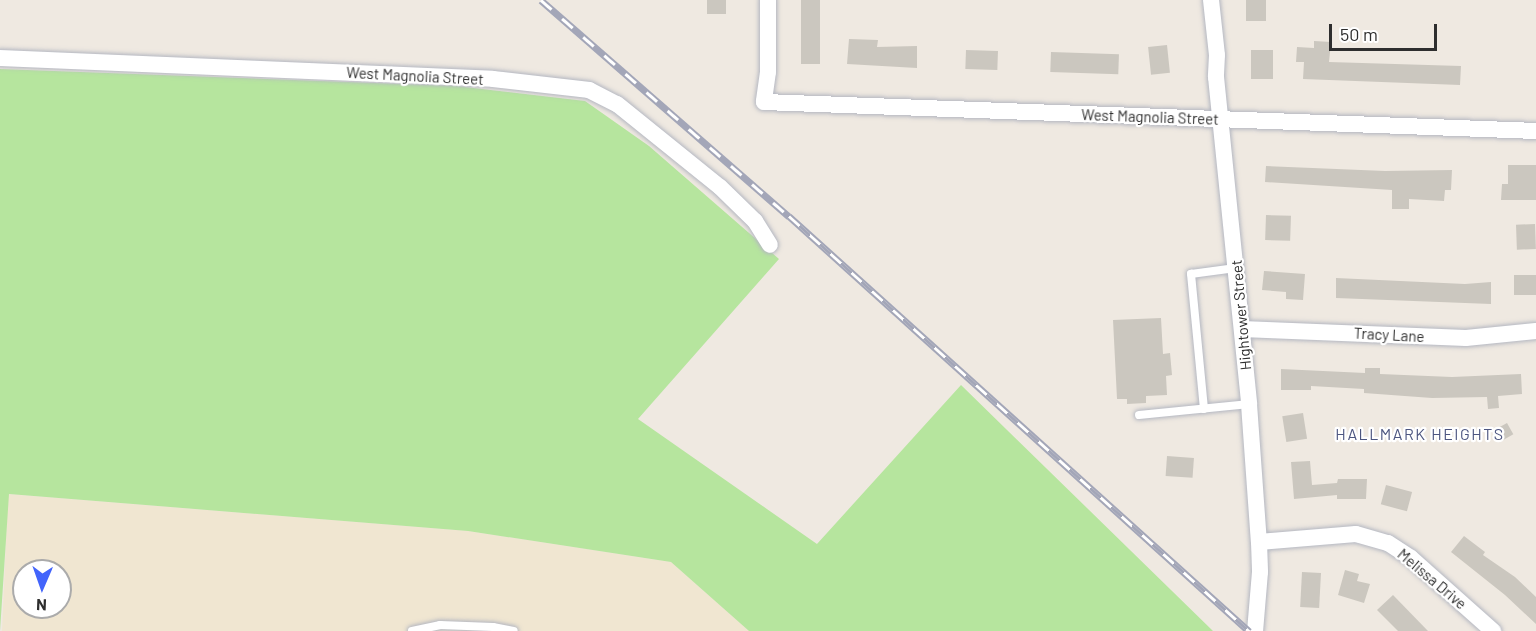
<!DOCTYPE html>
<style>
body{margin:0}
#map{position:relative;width:1536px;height:631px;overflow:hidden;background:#efe9e1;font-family:Barlow,sans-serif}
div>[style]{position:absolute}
.education>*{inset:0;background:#f0e6d1}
.green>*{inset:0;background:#b6e59e}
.building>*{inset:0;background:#cbc7bf;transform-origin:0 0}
.roads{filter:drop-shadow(0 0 2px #b4b7c1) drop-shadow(0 0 2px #b4b7c1)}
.service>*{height:8px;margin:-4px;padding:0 4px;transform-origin:4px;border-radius:4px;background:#fff}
.minor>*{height:16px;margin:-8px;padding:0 8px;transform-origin:8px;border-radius:8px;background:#fff}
.rail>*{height:7px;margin-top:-3.5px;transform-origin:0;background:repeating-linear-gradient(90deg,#fff 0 14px,#a3a6b8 0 28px);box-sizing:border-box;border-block:2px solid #a3a6b8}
span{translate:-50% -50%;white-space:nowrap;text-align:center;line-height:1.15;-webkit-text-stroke:4.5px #fff;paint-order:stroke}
.street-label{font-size:15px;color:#2e2e2e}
.neighbourhood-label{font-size:16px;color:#4d5680;letter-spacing:1.5px}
.north{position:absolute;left:12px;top:559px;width:60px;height:60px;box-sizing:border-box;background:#fff;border:2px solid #ababab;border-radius:50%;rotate:182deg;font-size:16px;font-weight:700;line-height:24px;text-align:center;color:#2e2e2e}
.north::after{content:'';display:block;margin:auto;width:21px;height:27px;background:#4264fb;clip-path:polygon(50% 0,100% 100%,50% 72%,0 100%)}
.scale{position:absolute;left:1329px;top:24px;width:108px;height:27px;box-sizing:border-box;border:3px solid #2e2e2e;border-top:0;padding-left:8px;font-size:18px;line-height:21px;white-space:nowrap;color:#2e2e2e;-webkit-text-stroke:4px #fff;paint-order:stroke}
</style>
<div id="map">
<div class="education">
<i style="clip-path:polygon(evenodd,8px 494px,468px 531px,671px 562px,749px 631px,2px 631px,8px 494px,24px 571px,60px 571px,60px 607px,24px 607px,24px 571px)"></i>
</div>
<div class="green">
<i style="clip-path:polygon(0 69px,456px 86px,585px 101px,649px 146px,779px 259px,638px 419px,817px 544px,961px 385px,1213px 631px,749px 631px,671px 562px,468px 531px,9px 494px,0 631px)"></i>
</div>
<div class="building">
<i style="left:707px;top:0;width:19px;height:14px"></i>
<i style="left:801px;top:0;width:19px;height:64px"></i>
<i style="left:1246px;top:0;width:20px;height:21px"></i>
<i style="clip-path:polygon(849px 39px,878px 40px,877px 47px,917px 46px,917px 68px,847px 64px)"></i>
<i style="clip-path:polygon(1314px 41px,1331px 42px,1329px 62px,1461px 66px,1460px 85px,1303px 79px,1304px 62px,1296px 62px,1297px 47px,1314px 48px)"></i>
<i style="left:1167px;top:45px;width:28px;height:19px;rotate:84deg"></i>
<i style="left:966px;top:50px;width:32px;height:19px;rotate:2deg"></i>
<i style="left:1251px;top:50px;width:22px;height:29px"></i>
<i style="left:1051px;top:52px;width:68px;height:20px;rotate:2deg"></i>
<i style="clip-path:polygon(1508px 165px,1536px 165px,1536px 200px,1501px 200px,1502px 184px,1508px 184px)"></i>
<i style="clip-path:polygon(1266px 166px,1385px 171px,1452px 170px,1451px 190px,1445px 190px,1444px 201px,1409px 199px,1409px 209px,1392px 209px,1392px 190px,1265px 182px)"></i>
<i style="left:1266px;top:215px;width:25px;height:25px;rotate:2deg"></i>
<i style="left:1535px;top:224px;width:25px;height:19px;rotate:88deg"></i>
<i style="clip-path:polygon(1264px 271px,1305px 274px,1303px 300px,1286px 299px,1286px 292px,1262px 290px)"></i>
<i style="left:1536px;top:275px;width:20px;height:22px;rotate:90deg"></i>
<i style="clip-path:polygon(1336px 278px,1465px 284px,1491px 282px,1491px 304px,1336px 298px)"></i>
<i style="clip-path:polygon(1161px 318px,1163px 354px,1170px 353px,1172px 375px,1166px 376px,1167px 395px,1146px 396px,1146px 403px,1127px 404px,1127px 399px,1117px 399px,1113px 320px)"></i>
<i style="clip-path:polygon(1365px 368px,1380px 368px,1380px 374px,1452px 377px,1521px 374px,1522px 394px,1498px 396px,1499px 408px,1488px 409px,1487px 397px,1432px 398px,1364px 393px,1364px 389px,1311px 386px,1311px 390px,1281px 390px,1281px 369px,1365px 373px)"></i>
<i style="left:1303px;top:413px;width:26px;height:21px;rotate:81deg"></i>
<i style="left:1507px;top:423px;width:13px;height:16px;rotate:61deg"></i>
<i style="left:1167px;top:456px;width:27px;height:20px;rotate:4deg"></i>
<i style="clip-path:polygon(1310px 461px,1312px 485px,1337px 483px,1338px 479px,1367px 479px,1366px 499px,1337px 499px,1337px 495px,1294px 499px,1291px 462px)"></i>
<i style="left:1386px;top:485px;width:27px;height:20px;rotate:15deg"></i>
<i style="clip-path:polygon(1464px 536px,1485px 552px,1483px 555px,1515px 577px,1536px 597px,1536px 624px,1505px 595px,1451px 552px)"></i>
<i style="clip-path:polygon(1345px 570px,1359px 574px,1357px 581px,1370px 584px,1364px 603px,1338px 595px)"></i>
<i style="left:1302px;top:572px;width:19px;height:35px;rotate:3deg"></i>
<i style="clip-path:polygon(1393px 595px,1428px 631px,1398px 631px,1377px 610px)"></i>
</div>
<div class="roads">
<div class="service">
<i style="left:1204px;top:409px;width:136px;rotate:-95.5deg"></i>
<i style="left:1191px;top:274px;width:45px;rotate:-7.6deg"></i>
<i style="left:1139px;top:415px;width:111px;rotate:-5.7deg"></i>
<i style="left:412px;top:631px;width:29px;rotate:-12deg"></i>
<i style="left:440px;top:625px;width:53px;rotate:2.2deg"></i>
<i style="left:493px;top:627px;width:21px;rotate:11deg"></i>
</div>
<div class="minor">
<i style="left:768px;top:0;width:72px;rotate:90deg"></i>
<i style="left:768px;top:72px;width:30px;rotate:98deg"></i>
<i style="left:764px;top:102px;width:773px;rotate:2.15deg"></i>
<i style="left:1211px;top:0;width:55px;rotate:83.8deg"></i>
<i style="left:1217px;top:55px;width:22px;rotate:93deg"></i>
<i style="left:1216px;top:77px;width:329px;rotate:84.2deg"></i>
<i style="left:1249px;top:404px;width:138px;rotate:85.9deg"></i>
<i style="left:1259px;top:542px;width:30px;rotate:88deg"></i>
<i style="left:1260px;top:572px;width:59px;rotate:94.8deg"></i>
<i style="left:0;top:58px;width:493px;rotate:2.4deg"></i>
<i style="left:493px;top:79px;width:97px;rotate:6.5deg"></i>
<i style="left:589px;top:90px;width:31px;rotate:27deg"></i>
<i style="left:617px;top:104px;width:132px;rotate:38.9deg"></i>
<i style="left:720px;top:187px;width:49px;rotate:44.2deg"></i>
<i style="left:755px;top:221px;width:28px;rotate:58deg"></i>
<i style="left:1242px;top:329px;width:224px;rotate:2.3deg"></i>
<i style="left:1466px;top:338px;width:70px;rotate:-5.7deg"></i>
<i style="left:1259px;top:542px;width:97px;rotate:-4.7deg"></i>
<i style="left:1356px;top:534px;width:33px;rotate:16deg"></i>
<i style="left:1388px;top:543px;width:27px;rotate:33deg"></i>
<i style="left:1411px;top:558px;width:110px;rotate:41.7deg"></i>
</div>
</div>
<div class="rail">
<i style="left:541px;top:0;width:329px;rotate:41.1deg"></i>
<i style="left:789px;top:216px;width:620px;rotate:42.06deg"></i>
</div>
<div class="street-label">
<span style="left:415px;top:76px;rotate:3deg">West Magnolia Street</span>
<span style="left:1150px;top:117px;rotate:2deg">West Magnolia Street</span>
<span style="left:1241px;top:315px;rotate:-95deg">Hightower Street</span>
<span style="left:1389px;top:335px;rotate:3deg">Tracy Lane</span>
<span style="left:1432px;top:579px;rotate:40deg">Melissa Drive</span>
</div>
<div class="neighbourhood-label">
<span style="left:1420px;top:434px">HALLMARK HEIGHTS</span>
</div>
<div class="north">N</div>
<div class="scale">50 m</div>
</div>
